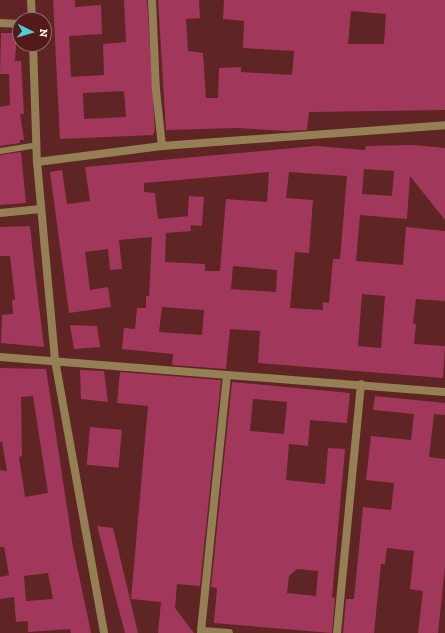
<!DOCTYPE html>
<style>
body{margin:0}
#map{position:relative;width:445px;height:633px;overflow:hidden;background:#5e2524;font-family:"Zilla Slab",serif}
div>[style]{position:absolute}
.building>*{inset:0;background:#a1385b;transform-origin:0 0}
.service>*{height:6px;margin:-3px;padding:0 3px;transform-origin:3px;border-radius:3px;background:#958056}
.minor>*{height:8px;margin:-4px;padding:0 4px;transform-origin:4px;border-radius:4px;background:#958056}
span{translate:-50% -50%;white-space:nowrap;text-align:center;line-height:1.15;-webkit-text-stroke:3px #521a1a;paint-order:stroke}
.north{position:absolute;left:12px;top:12px;width:40px;height:40px;box-sizing:border-box;background:#521a1a;border:1px solid #957070;border-radius:50%;rotate:95deg;font-size:11px;font-weight:700;line-height:16px;text-align:center;color:#faf2f2}
.north::after{content:'';display:block;margin:auto;width:14px;height:18px;background:#52ccd6;clip-path:polygon(50% 0,100% 100%,50% 72%,0 100%)}
</style>
<div id="map">
<div class="building">
<i style="clip-path:polygon(evenodd,53px 0,75px 0,75px 7px,101px 5px,102px 34px,69px 36px,71px 77px,104px 75px,103px 44px,126px 42px,124px 0,147px 0,155px 130px,153px 135px,60px 139px,53px 0,124px 91px,126px 117px,84px 119px,83px 93px,124px 91px)"></i>
<i style="clip-path:polygon(evenodd,158px 0,199px 0,200px 18px,186px 19px,188px 51px,203px 53px,206px 98px,218px 98px,219px 68px,241px 67px,241px 72px,292px 75px,294px 51px,243px 48px,244px 21px,223px 19px,224px 0,445px 0,445px 110px,309px 112px,307px 130px,286px 131px,237px 128px,166px 130px,158px 0,351px 11px,386px 14px,384px 44px,348px 44px,351px 11px)"></i>
<i style="clip-path:polygon(1px 33px,17px 33px,15px 61px,21px 61px,24px 114px,20px 114px,24px 140px,20px 140px,20px 143px,0 146px,0 107px,10px 105px,9px 74px,0 74px)"></i>
<i style="clip-path:polygon(evenodd,413px 145px,445px 148px,445px 220px,410px 176px,407px 219px,360px 215px,356px 261px,403px 265px,406px 227px,445px 231px,445px 301px,416px 299px,413px 323px,416px 325px,414px 344px,445px 346px,443px 378px,258px 363px,260px 331px,230px 329px,226px 369px,172px 365px,173px 354px,122px 349px,124px 328px,135px 329px,137px 308px,146px 308px,146px 296px,149px 296px,152px 237px,119px 240px,122px 269px,110px 270px,108px 249px,85px 252px,90px 290px,108px 287px,111px 307px,69px 313px,50px 172px,62px 170px,67px 204px,90px 201px,85px 167px,316px 146px,365px 150px,366px 146px,413px 145px,364px 169px,394px 171px,392px 196px,362px 194px,364px 169px,413px 145px,269px 172px,267px 202px,226px 199px,220px 271px,205px 271px,205px 264px,165px 262px,166px 233px,191px 231px,190px 216px,158px 219px,155px 193px,144px 192px,144px 183px,269px 172px,413px 145px,289px 172px,347px 176px,340px 259px,333px 259px,329px 303px,323px 302px,323px 310px,290px 308px,295px 252px,309px 253px,313px 200px,286px 198px,289px 172px,413px 145px,233px 266px,277px 270px,276px 292px,231px 289px,233px 266px,413px 145px,362px 294px,385px 296px,381px 348px,358px 346px,362px 294px,413px 145px,162px 307px,204px 310px,202px 335px,159px 332px,162px 307px)"></i>
<i style="clip-path:polygon(21px 152px,26px 203px,0 205px,0 155px)"></i>
<i style="left:189px;top:196px;width:15px;height:29px;rotate:4deg"></i>
<i style="clip-path:polygon(30px 226px,35px 273px,44px 347px,1px 343px,2px 315px,13px 314px,12px 300px,15px 300px,10px 256px,0 256px,0 227px)"></i>
<i style="clip-path:polygon(70px 325px,97px 326px,100px 347px,74px 349px)"></i>
<i style="clip-path:polygon(evenodd,0 368px,46px 369px,73px 547px,91px 633px,71px 633px,70px 629px,28px 632px,28px 621px,16px 622px,14px 597px,0 599px,0 577px,9px 575px,4px 547px,0 547px,0 470px,7px 471px,2px 442px,0 442px,0 368px,33px 396px,48px 493px,25px 497px,19px 457px,22px 456px,21px 397px,33px 396px,0 368px,48px 573px,53px 599px,26px 601px,24px 576px,48px 573px)"></i>
<i style="clip-path:polygon(80px 370px,104px 371px,108px 402px,81px 399px)"></i>
<i style="clip-path:polygon(120px 372px,221px 380px,200px 586px,177px 584px,175px 608px,194px 633px,158px 633px,161px 602px,131px 599px,148px 406px,117px 403px)"></i>
<i style="clip-path:polygon(evenodd,232px 382px,350px 393px,347px 423px,310px 420px,308px 446px,289px 444px,286px 480px,325px 484px,328px 448px,345px 449px,332px 597px,335px 598px,332px 633px,214px 623px,217px 588px,211px 587px,232px 382px,253px 399px,287px 402px,284px 434px,250px 431px,253px 399px,232px 382px,297px 569px,318px 571px,316px 596px,287px 593px,289px 576px,297px 569px)"></i>
<i style="clip-path:polygon(375px 396px,445px 403px,445px 415px,434px 414px,429px 457px,445px 459px,445px 567px,438px 633px,418px 633px,423px 591px,410px 589px,414px 551px,387px 548px,385px 564px,381px 564px,374px 633px,343px 633px,346px 599px,354px 599px,363px 507px,391px 510px,394px 483px,366px 480px,371px 436px,411px 440px,414px 414px,373px 410px)"></i>
<i style="left:90px;top:427px;width:32px;height:38px;rotate:5deg"></i>
<i style="clip-path:polygon(97px 526px,113px 528px,138px 633px,125px 633px)"></i>
</div>
<div class="service">
<i style="left:0;top:151px;width:36px;rotate:-9deg"></i>
</div>
<div class="minor">
<i style="left:31px;top:0;width:20px;rotate:87deg"></i>
<i style="left:152px;top:0;width:90px;rotate:87.5deg"></i>
<i style="left:156px;top:90px;width:56px;rotate:83.9deg"></i>
<i style="left:0;top:23px;width:20px;rotate:3deg"></i>
<i style="left:33px;top:44px;width:118px;rotate:88.1deg"></i>
<i style="left:37px;top:162px;width:199px;rotate:84.8deg"></i>
<i style="left:55px;top:360px;width:277px;rotate:79.8deg"></i>
<i style="left:37px;top:162px;width:126px;rotate:-7.3deg"></i>
<i style="left:162px;top:146px;width:284px;rotate:-4.2deg"></i>
<i style="left:0;top:213px;width:41px;rotate:-5.6deg"></i>
<i style="left:0;top:357px;width:446px;rotate:4.5deg"></i>
<i style="left:227px;top:375px;width:257px;rotate:95.8deg"></i>
<i style="left:201px;top:631px;width:28px;rotate:4deg"></i>
<i style="left:337px;top:633px;width:250px;rotate:-84.5deg"></i>
</div>
<div class="north">N</div>
</div>
